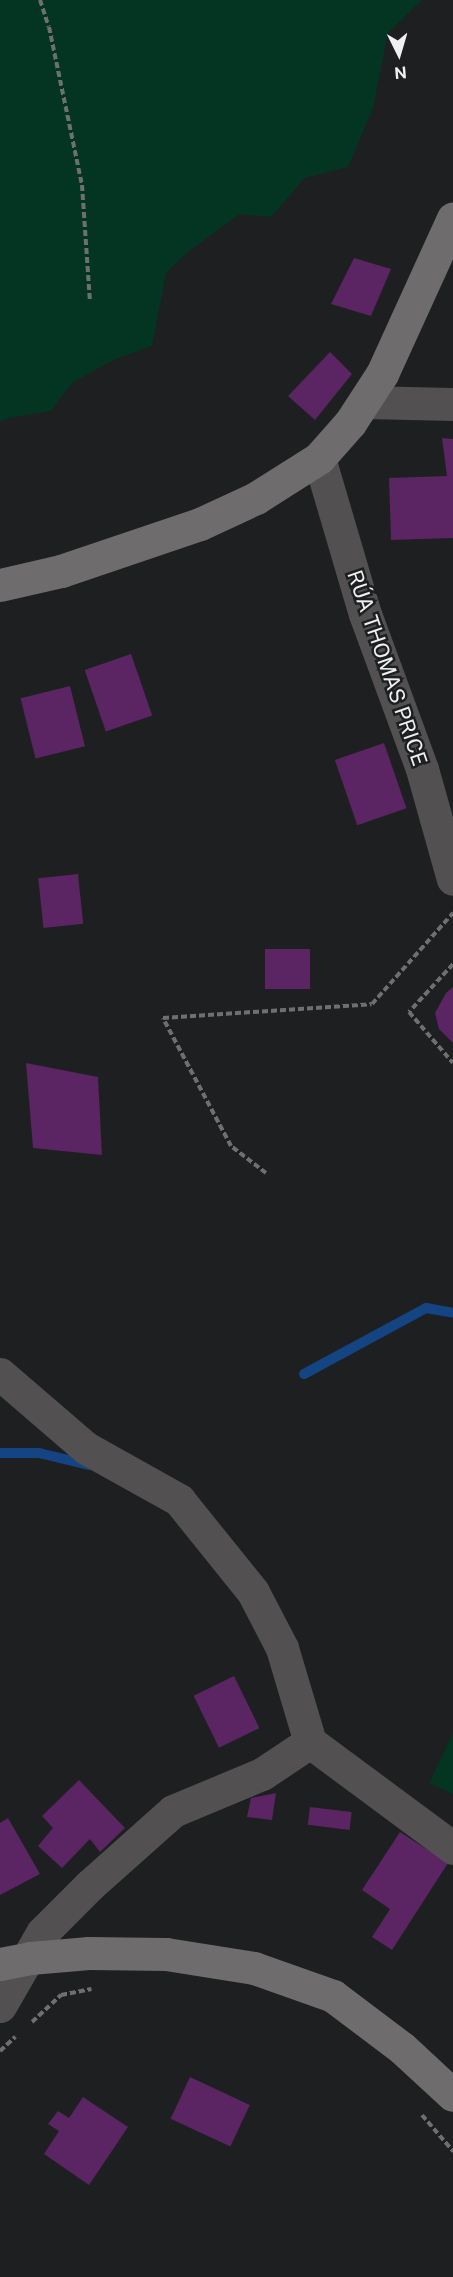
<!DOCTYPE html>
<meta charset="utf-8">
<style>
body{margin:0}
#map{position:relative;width:453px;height:2277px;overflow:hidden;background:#1d1f20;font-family:"Public Sans",sans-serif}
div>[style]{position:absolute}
.green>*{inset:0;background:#033522}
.stream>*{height:10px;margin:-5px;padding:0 5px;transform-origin:5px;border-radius:5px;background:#144481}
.building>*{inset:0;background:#5a2562;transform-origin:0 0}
.path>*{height:4px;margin-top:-2px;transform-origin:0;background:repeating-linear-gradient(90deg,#6d6f70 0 6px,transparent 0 9px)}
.street>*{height:33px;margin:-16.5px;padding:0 16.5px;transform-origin:16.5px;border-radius:16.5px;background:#525050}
.secondary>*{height:33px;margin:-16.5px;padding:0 16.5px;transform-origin:16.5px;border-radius:16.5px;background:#6e6c6c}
span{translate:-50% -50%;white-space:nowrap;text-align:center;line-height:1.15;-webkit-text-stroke:5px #1d1f20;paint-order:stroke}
.street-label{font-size:21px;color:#eff0f1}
.north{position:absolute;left:369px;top:24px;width:60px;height:60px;-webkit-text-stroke:4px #1d1f20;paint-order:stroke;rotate:175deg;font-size:16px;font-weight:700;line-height:24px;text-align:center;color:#eff0f1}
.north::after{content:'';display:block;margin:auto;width:21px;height:27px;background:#eff0f1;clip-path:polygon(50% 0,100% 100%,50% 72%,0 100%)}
</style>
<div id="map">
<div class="green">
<i style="clip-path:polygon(0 0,422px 0,388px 33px,373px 108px,348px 167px,305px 178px,271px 217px,240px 214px,189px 251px,166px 273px,152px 346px,113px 360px,72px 383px,51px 411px,8px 418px,0 422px)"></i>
<i style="clip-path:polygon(453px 1733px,453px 1794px,429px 1783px)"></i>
</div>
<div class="stream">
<i style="left:304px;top:1374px;width:139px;rotate:-28.4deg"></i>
<i style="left:426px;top:1308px;width:27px;rotate:10deg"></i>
<i style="left:0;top:1453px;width:39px"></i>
<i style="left:39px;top:1453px;width:51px;rotate:13.5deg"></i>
</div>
<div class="building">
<i style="clip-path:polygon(354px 258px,391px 269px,371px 316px,331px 304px)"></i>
<i style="clip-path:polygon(330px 352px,352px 374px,315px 420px,288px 396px)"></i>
<i style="clip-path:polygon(442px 438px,453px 439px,453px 538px,391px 540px,389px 478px,447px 476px)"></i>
<i style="left:131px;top:654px;width:65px;height:49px;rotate:71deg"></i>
<i style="left:70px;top:686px;width:62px;height:51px;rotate:76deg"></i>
<i style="left:384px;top:743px;width:69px;height:52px;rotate:71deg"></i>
<i style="left:78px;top:874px;width:50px;height:40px;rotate:84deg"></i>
<i style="left:265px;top:949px;width:45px;height:40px"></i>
<i style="clip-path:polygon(453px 987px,453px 1043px,439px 1029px,435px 1013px,446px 993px)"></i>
<i style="clip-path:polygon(26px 1063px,98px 1077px,102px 1155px,33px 1148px)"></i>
<i style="left:234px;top:1676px;width:58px;height:45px;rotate:64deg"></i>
<i style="clip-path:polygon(79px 1780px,125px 1828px,100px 1852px,90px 1839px,62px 1868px,38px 1846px,53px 1828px,42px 1816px)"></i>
<i style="clip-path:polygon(276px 1793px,272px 1820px,247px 1817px,251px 1798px)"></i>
<i style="left:310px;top:1807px;width:42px;height:18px;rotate:7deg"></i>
<i style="clip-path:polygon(8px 1818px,40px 1874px,0 1895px,0 1823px)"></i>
<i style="clip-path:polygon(400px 1832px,448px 1863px,392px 1950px,372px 1937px,390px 1909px,362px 1890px)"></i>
<i style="left:190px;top:2077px;width:66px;height:46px;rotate:25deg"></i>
<i style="clip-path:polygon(83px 2097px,128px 2127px,89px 2185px,44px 2154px,59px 2131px,48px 2124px,58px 2111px,69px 2118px)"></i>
</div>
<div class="path">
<i style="left:40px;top:0;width:28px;rotate:72deg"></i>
<i style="left:49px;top:27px;width:161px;rotate:78.2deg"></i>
<i style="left:82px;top:185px;width:117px;rotate:86.1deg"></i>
<i style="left:453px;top:964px;width:65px;rotate:132.5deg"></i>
<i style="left:409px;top:1012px;width:67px;rotate:49.2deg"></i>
<i style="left:266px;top:1173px;width:44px;rotate:-142.4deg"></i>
<i style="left:231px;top:1146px;width:145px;rotate:-118deg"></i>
<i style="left:163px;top:1018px;width:209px;rotate:-3.8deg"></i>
<i style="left:372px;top:1004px;width:122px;rotate:-48.3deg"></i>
<i style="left:32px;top:2022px;width:40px;rotate:-43deg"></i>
<i style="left:61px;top:1995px;width:31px;rotate:-11deg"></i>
<i style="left:0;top:2051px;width:21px;rotate:-43deg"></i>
<i style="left:422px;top:2115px;width:48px;rotate:49.3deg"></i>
</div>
<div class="street">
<i style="left:365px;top:402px;width:88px;rotate:1.3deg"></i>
<i style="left:319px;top:458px;width:163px;rotate:73.6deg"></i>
<i style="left:365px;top:614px;width:165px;rotate:69.8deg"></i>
<i style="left:422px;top:769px;width:114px;rotate:74.3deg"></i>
<i style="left:0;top:1374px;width:113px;rotate:40.7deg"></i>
<i style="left:86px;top:1448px;width:107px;rotate:29.2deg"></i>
<i style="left:179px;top:1500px;width:118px;rotate:51.2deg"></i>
<i style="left:253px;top:1592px;width:63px;rotate:62.6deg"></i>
<i style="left:282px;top:1648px;width:98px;rotate:73.4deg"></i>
<i style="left:310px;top:1742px;width:178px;rotate:36.5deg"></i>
<i style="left:0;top:2006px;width:84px;rotate:-60.1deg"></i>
<i style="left:42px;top:1933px;width:68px;rotate:-45deg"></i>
<i style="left:90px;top:1885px;width:111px;rotate:-41.7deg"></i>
<i style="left:173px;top:1811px;width:96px;rotate:-22.6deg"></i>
<i style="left:262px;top:1774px;width:58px;rotate:-33.7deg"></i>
</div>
<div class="secondary">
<i style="left:0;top:585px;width:63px;rotate:-12.9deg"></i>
<i style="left:61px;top:571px;width:147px;rotate:-18.7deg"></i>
<i style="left:200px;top:524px;width:62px;rotate:-24.9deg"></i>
<i style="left:256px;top:498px;width:75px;rotate:-32.4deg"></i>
<i style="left:319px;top:458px;width:47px;rotate:-48.5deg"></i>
<i style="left:350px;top:423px;width:59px;rotate:-56.9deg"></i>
<i style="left:382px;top:374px;width:171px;rotate:-65.5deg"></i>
<i style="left:0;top:1964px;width:31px;rotate:-11deg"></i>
<i style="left:30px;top:1958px;width:59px;rotate:-4.8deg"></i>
<i style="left:89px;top:1953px;width:77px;rotate:0.7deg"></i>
<i style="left:166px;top:1954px;width:89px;rotate:9deg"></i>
<i style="left:254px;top:1968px;width:84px;rotate:19.5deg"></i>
<i style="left:333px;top:1996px;width:86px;rotate:37deg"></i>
<i style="left:402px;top:2048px;width:69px;rotate:42.7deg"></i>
</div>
<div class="street-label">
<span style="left:387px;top:668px;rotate:71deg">RÚA THOMAS PRICE</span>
</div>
<div class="north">N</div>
</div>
